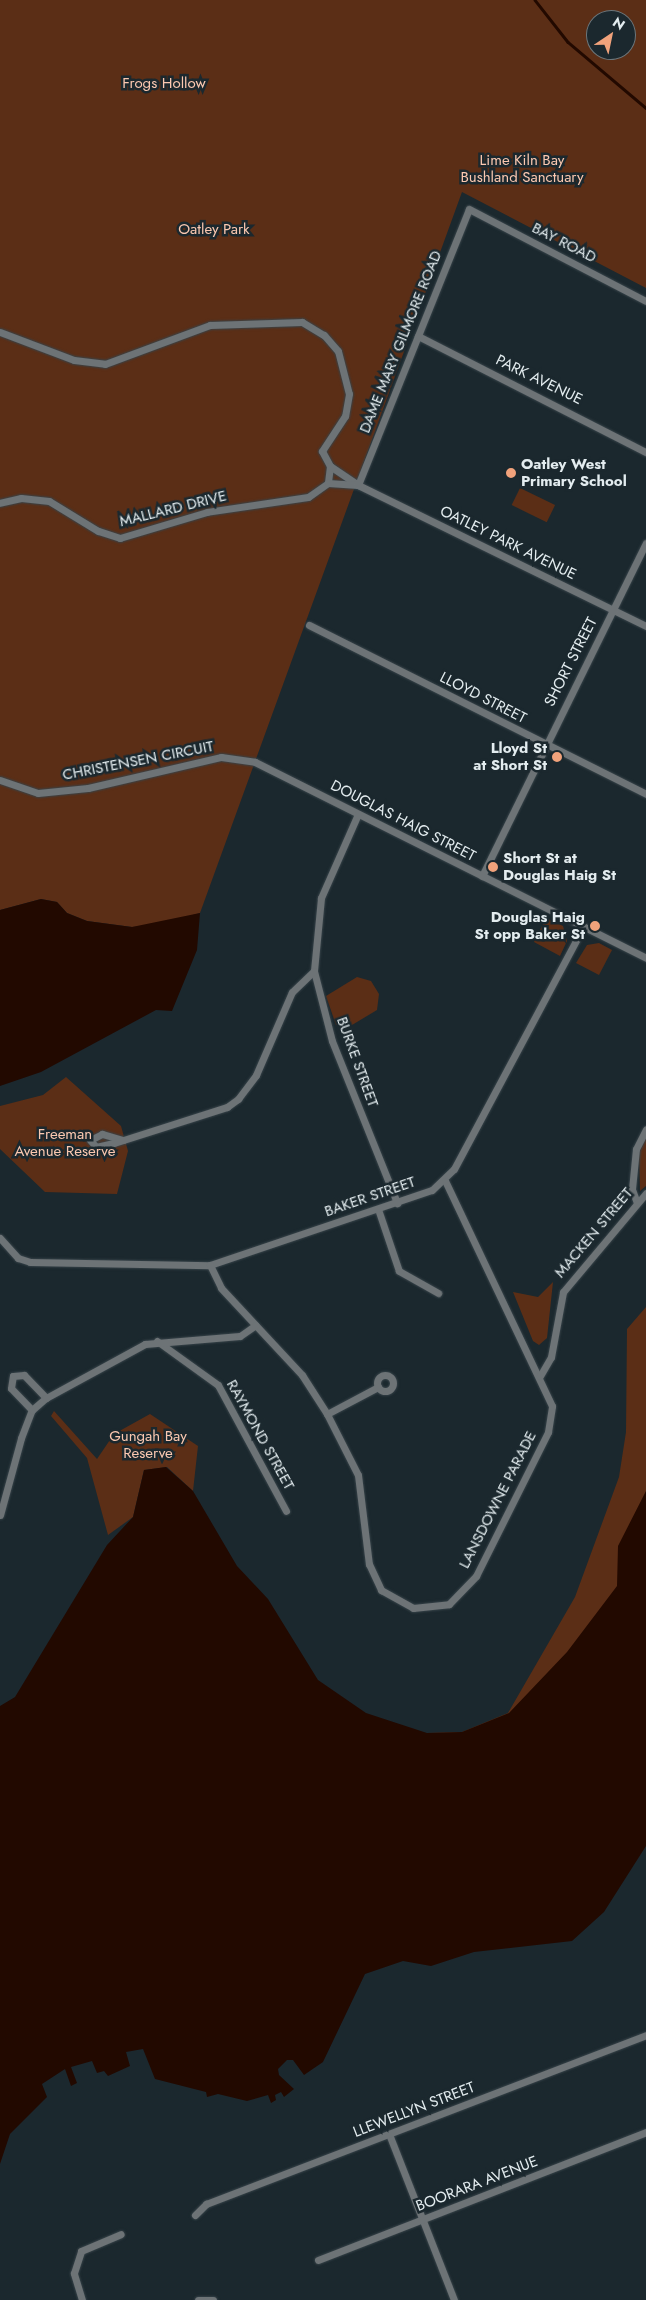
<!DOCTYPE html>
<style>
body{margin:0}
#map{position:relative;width:646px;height:2300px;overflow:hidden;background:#1b282e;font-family:Jost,sans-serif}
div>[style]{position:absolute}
.green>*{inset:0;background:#5b2e16;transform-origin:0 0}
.water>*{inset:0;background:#220900}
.stream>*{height:2.5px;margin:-1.25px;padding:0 1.25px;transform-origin:1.25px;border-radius:1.25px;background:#220900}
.roads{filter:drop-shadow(0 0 1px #374349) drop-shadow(0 0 1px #374349)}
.street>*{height:7px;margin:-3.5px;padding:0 3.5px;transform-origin:3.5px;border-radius:3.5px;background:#6d7376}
.street>.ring{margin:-3.5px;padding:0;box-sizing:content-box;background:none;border:7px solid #6d7376;border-radius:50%}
.dots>*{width:14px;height:14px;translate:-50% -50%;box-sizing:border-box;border:2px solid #1b282e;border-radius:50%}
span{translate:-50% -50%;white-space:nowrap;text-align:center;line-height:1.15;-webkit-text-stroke:5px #1b282e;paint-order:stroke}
.park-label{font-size:15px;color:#fbc8b0}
.street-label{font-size:15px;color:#e3ecef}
.poi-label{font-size:15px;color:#e3ecef;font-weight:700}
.left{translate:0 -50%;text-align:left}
.right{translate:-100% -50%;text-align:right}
.north{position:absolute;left:586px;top:10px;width:50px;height:50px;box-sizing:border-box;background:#1b282e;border:1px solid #6b767b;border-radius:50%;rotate:34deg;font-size:14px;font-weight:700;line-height:20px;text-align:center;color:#e3ecef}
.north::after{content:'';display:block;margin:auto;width:18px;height:22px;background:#f1a27b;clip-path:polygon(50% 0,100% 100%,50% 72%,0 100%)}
</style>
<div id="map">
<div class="green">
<i style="clip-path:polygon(evenodd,0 0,646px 0,646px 288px,462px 192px,200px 913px,158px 925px,132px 927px,87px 921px,67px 913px,57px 902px,41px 899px,0 910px,0 0,596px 20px,626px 20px,626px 50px,596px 50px,596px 20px)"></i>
<i style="left:520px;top:488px;width:39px;height:19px;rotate:26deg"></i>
<i style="clip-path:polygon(546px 918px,563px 926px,567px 941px,560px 956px,534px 942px)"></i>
<i style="clip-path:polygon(599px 943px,612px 950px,599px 975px,576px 963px,587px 945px)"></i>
<i style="clip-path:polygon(357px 977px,371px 981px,379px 994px,377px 1010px,352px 1025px,336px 1025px,326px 996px)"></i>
<i style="clip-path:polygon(66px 1077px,121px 1126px,128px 1151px,117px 1194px,45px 1192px,0 1149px,0 1106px,43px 1095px)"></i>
<i style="clip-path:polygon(646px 1135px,646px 1186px,640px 1191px,639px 1148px)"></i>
<i style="clip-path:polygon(553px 1282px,547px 1338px,539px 1345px,533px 1341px,513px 1292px,538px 1297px)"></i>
<i style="clip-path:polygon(646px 1307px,646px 1623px,502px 1738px,427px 1733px,462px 1732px,508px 1713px,575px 1597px,619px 1477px,626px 1432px,627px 1329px)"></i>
<i style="clip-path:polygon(54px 1411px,97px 1459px,114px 1434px,150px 1414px,198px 1446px,193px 1491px,167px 1467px,144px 1470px,133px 1517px,108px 1535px,87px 1458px,51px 1416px)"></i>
</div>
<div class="water">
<i style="clip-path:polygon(41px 899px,57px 902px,67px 913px,87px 921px,132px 927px,200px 913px,197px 950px,172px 1011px,156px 1010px,41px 1072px,0 1086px,0 910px)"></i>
<i style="clip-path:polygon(166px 1467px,193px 1491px,237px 1566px,268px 1599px,318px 1680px,366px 1713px,427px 1733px,462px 1732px,509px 1713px,567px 1652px,617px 1586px,618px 1546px,646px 1491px,646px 1846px,604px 1912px,572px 1941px,474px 1952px,431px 1966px,403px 1961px,365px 1974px,323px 2062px,304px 2075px,293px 2060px,287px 2060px,278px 2069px,279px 2075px,294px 2089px,284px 2097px,281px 2092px,275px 2095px,276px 2100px,271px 2103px,268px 2095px,247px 2101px,218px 2094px,207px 2097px,206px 2092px,155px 2079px,143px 2049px,126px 2052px,130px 2066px,108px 2076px,104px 2071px,97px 2073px,92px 2061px,71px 2067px,77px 2083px,71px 2086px,65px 2069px,42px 2084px,47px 2097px,10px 2134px,0 2164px,0 1706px,15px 1697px,107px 1545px,133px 1517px,144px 1470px)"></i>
</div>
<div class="stream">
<i style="left:535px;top:0;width:53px;rotate:51.8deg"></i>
<i style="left:568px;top:42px;width:102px;rotate:40.2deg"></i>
</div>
<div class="roads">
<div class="street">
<i style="left:0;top:332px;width:79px;rotate:20.7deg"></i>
<i style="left:74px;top:360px;width:31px;rotate:7deg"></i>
<i style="left:105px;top:364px;width:112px;rotate:-20.4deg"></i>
<i style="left:210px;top:325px;width:92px;rotate:-1.9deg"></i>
<i style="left:302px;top:322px;width:26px;rotate:31deg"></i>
<i style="left:324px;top:335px;width:21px;rotate:49deg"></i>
<i style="left:338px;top:351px;width:44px;rotate:75.7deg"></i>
<i style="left:349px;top:394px;width:22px;rotate:100deg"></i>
<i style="left:345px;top:416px;width:42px;rotate:123.3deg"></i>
<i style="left:322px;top:451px;width:17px;rotate:62deg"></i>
<i style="left:330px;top:466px;width:17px;rotate:97deg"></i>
<i style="left:328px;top:483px;width:24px;rotate:145deg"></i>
<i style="left:308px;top:497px;width:102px;rotate:171.6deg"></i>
<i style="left:207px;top:512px;width:91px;rotate:163.4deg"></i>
<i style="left:120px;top:538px;width:23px;rotate:-162deg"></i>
<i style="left:98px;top:531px;width:57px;rotate:-148.5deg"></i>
<i style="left:49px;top:501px;width:28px;rotate:-174deg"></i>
<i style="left:21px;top:498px;width:22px;rotate:167deg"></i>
<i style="left:418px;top:336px;width:256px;rotate:27deg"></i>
<i style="left:330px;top:466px;width:34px;rotate:34deg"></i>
<i style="left:358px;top:485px;width:321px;rotate:26.1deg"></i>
<i style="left:328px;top:483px;width:30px;rotate:4deg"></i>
<i style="left:358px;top:485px;width:297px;rotate:-68.1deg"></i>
<i style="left:469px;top:209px;width:199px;rotate:27.5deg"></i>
<i style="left:309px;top:625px;width:377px;rotate:26.6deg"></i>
<i style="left:0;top:780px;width:40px;rotate:18.9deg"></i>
<i style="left:38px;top:793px;width:50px;rotate:-5.7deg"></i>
<i style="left:88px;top:788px;width:137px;rotate:-13.1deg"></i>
<i style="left:221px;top:757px;width:34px;rotate:8deg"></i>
<i style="left:255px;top:762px;width:437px;rotate:26.6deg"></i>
<i style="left:358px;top:814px;width:92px;rotate:113.8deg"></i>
<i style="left:321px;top:898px;width:73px;rotate:95.5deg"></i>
<i style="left:314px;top:971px;width:72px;rotate:75.6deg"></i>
<i style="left:332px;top:1041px;width:175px;rotate:68.1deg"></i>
<i style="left:482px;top:876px;width:371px;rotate:-63.8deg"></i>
<i style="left:123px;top:1140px;width:22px;rotate:-164deg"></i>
<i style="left:102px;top:1134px;width:13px;rotate:153deg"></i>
<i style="left:90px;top:1140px;width:9px;rotate:49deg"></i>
<i style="left:96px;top:1147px;width:18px;rotate:-13deg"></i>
<i style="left:114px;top:1143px;width:119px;rotate:-17.7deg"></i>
<i style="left:227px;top:1107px;width:14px;rotate:-36deg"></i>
<i style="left:238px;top:1099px;width:30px;rotate:-53deg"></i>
<i style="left:256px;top:1075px;width:90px;rotate:-66.6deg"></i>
<i style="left:292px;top:992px;width:30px;rotate:-44deg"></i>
<i style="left:637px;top:1203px;width:15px;rotate:-110deg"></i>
<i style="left:632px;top:1189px;width:40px;rotate:-84.3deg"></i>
<i style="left:636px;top:1149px;width:22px;rotate:-63deg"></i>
<i style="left:378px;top:1209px;width:65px;rotate:71.3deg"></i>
<i style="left:399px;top:1271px;width:45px;rotate:29.4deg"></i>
<i style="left:0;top:1238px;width:27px;rotate:48deg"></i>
<i style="left:18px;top:1258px;width:13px;rotate:18deg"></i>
<i style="left:30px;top:1262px;width:180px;rotate:1deg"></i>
<i style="left:210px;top:1265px;width:234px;rotate:-18.7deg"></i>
<i style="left:432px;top:1190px;width:30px;rotate:-44deg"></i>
<i style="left:454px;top:1169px;width:274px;rotate:-61.9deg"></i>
<i style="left:210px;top:1265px;width:25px;rotate:64deg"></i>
<i style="left:221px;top:1288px;width:119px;rotate:47deg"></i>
<i style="left:302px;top:1375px;width:46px;rotate:57.3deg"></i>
<i style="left:327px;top:1414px;width:68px;rotate:63.1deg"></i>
<i style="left:358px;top:1475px;width:90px;rotate:83deg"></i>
<i style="left:369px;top:1564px;width:29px;rotate:65deg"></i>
<i style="left:381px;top:1590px;width:37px;rotate:29deg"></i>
<i style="left:413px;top:1608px;width:36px;rotate:-6deg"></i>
<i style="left:449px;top:1604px;width:39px;rotate:-46deg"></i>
<i style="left:476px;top:1576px;width:161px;rotate:-63.4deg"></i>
<i style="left:548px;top:1432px;width:26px;rotate:-81deg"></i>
<i style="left:552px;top:1406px;width:249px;rotate:-115.4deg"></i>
<i style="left:157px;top:1341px;width:75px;rotate:35.8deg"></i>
<i style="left:218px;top:1385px;width:143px;rotate:61.6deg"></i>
<i class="ring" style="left:377px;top:1375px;width:9px;height:9px"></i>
<i style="left:540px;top:1376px;width:22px;rotate:-60deg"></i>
<i style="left:551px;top:1357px;width:66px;rotate:-79.5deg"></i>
<i style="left:563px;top:1292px;width:129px;rotate:-50deg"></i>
<i style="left:32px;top:1410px;width:30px;rotate:-134deg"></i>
<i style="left:11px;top:1388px;width:12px;rotate:-81deg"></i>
<i style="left:13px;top:1376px;width:11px;rotate:-5deg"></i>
<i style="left:24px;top:1375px;width:32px;rotate:46deg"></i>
<i style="left:327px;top:1414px;width:58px;rotate:-27.9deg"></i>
<i style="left:0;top:1515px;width:80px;rotate:-74.7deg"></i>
<i style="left:21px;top:1438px;width:30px;rotate:-69deg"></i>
<i style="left:32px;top:1410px;width:18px;rotate:-41deg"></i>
<i style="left:46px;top:1398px;width:113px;rotate:-28.6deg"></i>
<i style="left:145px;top:1344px;width:95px;rotate:-4.8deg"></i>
<i style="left:240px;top:1336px;width:19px;rotate:-35deg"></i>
<i style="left:389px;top:2134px;width:178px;rotate:68.6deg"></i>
<i style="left:195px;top:2215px;width:16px;rotate:-45deg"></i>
<i style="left:206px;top:2204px;width:471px;rotate:-21deg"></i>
<i style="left:318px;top:2260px;width:352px;rotate:-21.3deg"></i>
<i style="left:82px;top:2300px;width:28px;rotate:-107deg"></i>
<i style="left:74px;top:2273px;width:23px;rotate:-72deg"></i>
<i style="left:81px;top:2251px;width:43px;rotate:-23deg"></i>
<i style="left:198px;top:2300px;width:15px"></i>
</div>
</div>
<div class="dots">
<i style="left:511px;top:473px;background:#f1a27b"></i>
<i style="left:557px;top:757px;background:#f1a27b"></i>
<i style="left:493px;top:867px;background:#f1a27b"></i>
<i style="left:595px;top:926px;background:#f1a27b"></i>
</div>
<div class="park-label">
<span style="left:164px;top:84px">Frogs Hollow</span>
<span style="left:522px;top:169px">Lime Kiln Bay<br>Bushland Sanctuary</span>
<span style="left:214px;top:230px">Oatley Park</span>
<span style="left:65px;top:1143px">Freeman<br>Avenue Reserve</span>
<span style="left:148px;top:1445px">Gungah Bay<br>Reserve</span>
</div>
<div class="street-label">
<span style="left:564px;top:243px;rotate:27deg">BAY ROAD</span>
<span style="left:401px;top:342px;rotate:-68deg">DAME MARY GILMORE ROAD</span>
<span style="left:539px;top:380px;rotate:26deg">PARK AVENUE</span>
<span style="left:173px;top:509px;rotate:-14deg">MALLARD DRIVE</span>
<span style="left:508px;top:543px;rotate:26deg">OATLEY PARK AVENUE</span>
<span style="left:571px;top:662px;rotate:-63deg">SHORT STREET</span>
<span style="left:483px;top:698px;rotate:27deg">LLOYD STREET</span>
<span style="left:138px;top:761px;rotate:-11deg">CHRISTENSEN CIRCUIT</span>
<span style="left:403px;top:821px;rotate:27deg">DOUGLAS HAIG STREET</span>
<span style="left:357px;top:1062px;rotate:70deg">BURKE STREET</span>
<span style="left:370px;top:1197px;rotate:-19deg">BAKER STREET</span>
<span style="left:594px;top:1233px;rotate:-50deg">MACKEN STREET</span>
<span style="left:260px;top:1435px;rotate:61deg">RAYMOND STREET</span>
<span style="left:498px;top:1500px;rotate:-63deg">LANSDOWNE PARADE</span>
<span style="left:414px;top:2110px;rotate:-21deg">LLEWELLYN STREET</span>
<span style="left:477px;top:2184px;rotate:-21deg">BOORARA AVENUE</span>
</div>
<div class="poi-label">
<span class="left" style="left:521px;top:473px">Oatley West<br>Primary School</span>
<span class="right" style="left:547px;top:757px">Lloyd St<br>at Short St</span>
<span class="left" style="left:503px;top:867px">Short St at<br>Douglas Haig St</span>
<span class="right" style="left:585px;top:926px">Douglas Haig<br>St opp Baker St</span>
</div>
<div class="north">N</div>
</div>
